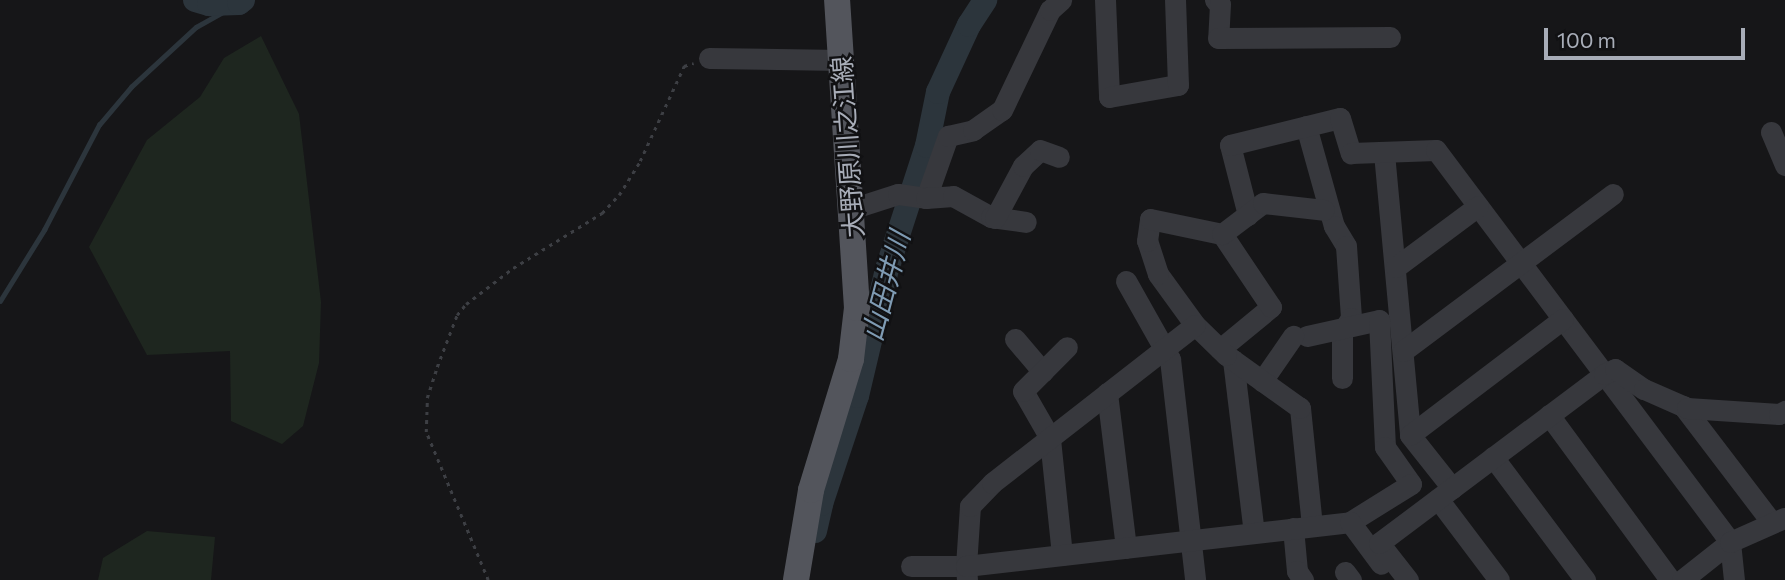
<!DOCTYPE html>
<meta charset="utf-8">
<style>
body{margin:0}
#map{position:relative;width:1785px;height:580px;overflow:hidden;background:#161618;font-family:Commissioner,"Noto Sans JP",sans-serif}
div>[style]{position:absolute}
.green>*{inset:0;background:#1e261f}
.stream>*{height:4.5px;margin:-2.25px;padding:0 2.25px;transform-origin:2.25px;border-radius:2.25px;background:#2c353c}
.river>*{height:24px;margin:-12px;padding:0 12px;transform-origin:12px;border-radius:12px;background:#2c353c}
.path>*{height:2.5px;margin-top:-1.25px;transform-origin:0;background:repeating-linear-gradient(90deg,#3d3f44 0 3.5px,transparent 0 8.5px)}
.minor>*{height:21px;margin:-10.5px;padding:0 10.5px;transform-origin:10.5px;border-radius:10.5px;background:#37383d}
.major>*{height:26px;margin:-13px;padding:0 13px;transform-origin:13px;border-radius:13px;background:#53555c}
span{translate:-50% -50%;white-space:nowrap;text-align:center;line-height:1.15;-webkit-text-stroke:5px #111113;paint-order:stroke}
.street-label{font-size:26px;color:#a8adb8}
.water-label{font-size:28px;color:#7f9bb3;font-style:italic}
.scale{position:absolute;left:1544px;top:28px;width:201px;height:32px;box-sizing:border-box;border:4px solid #a8adb8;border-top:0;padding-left:9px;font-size:21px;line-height:24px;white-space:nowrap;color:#a8adb8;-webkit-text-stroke:5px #111113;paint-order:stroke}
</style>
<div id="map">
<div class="green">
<i style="clip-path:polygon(261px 36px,299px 114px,321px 302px,319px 363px,303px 426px,282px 444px,231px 421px,230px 351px,147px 355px,89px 247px,147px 140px,200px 97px,224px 58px)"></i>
<i style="clip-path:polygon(147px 531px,215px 537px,211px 580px,98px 580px,103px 558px)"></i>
</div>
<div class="stream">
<i style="left:0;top:301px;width:84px;rotate:-58.2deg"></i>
<i style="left:44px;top:230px;width:119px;rotate:-62.4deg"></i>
<i style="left:99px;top:125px;width:50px;rotate:-49.9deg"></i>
<i style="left:131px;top:87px;width:88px;rotate:-42.7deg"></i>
<i style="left:196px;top:27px;width:49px;rotate:-29.2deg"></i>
</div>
<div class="river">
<i style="left:195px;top:0;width:15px;rotate:16deg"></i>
<i style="left:209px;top:4px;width:30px;rotate:-2deg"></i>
<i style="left:239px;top:3px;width:5px;rotate:-37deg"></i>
<i style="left:815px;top:531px;width:28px;rotate:-77deg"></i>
<i style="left:821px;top:504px;width:114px;rotate:-71.6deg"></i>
<i style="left:857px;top:396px;width:130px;rotate:-76.7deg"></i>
<i style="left:887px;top:269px;width:129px;rotate:-72deg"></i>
<i style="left:927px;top:146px;width:55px;rotate:-78.5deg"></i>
<i style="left:938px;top:92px;width:74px;rotate:-65.2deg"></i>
<i style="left:969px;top:25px;width:30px;rotate:-57deg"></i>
</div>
<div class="path">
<i style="left:488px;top:580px;width:160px;rotate:-112.7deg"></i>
<i style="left:426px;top:432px;width:34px;rotate:-88deg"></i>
<i style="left:427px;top:398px;width:33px;rotate:-72deg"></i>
<i style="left:437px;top:367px;width:56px;rotate:-69deg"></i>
<i style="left:457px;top:315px;width:14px;rotate:-51deg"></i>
<i style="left:466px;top:304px;width:59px;rotate:-37.5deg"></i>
<i style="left:513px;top:268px;width:105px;rotate:-31.7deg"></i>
<i style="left:602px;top:213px;width:25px;rotate:-47deg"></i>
<i style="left:619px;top:195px;width:40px;rotate:-58deg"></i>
<i style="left:640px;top:161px;width:105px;rotate:-65.1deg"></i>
<i style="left:684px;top:66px;width:10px;rotate:-17deg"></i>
</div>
<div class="minor">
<i style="left:1105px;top:0;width:97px;rotate:87.6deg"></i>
<i style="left:1109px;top:97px;width:70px;rotate:-9.9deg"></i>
<i style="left:1178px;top:85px;width:85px;rotate:-92deg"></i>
<i style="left:1215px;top:0;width:6px;rotate:39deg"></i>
<i style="left:1220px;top:4px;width:34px;rotate:93deg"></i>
<i style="left:1218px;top:38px;width:172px;rotate:-0.3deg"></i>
<i style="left:709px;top:58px;width:132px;rotate:0.9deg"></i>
<i style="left:1306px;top:126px;width:104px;rotate:74.4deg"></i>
<i style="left:1334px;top:226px;width:23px;rotate:59deg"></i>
<i style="left:1346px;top:246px;width:72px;rotate:86deg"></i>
<i style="left:1351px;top:318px;width:17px;rotate:123deg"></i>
<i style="left:1342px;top:332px;width:46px;rotate:90deg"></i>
<i style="left:1771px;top:132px;width:36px;rotate:67deg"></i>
<i style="left:1384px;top:153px;width:283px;rotate:84.7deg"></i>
<i style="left:1410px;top:435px;width:68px;rotate:51.6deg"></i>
<i style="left:926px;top:198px;width:66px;rotate:-70.5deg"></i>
<i style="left:948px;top:136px;width:26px;rotate:-13deg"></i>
<i style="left:973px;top:130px;width:35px;rotate:-35deg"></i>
<i style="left:1002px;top:110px;width:111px;rotate:-64.4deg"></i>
<i style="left:1050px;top:10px;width:15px;rotate:-42deg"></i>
<i style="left:851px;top:209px;width:49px;rotate:-17.7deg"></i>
<i style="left:898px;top:194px;width:28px;rotate:8deg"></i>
<i style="left:926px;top:198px;width:27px;rotate:-4deg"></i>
<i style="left:953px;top:196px;width:43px;rotate:28.9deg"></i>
<i style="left:991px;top:217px;width:35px;rotate:8deg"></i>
<i style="left:1248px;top:215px;width:72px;rotate:-104.4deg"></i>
<i style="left:1230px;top:145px;width:113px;rotate:-13.8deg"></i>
<i style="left:1340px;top:118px;width:37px;rotate:73deg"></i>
<i style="left:1351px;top:153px;width:85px;rotate:-2deg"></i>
<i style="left:1436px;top:150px;width:490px;rotate:53.1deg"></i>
<i style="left:1730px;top:542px;width:38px;rotate:84deg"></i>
<i style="left:995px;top:218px;width:59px;rotate:-61.7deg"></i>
<i style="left:1023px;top:166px;width:23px;rotate:-43deg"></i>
<i style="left:1040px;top:150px;width:20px;rotate:20deg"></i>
<i style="left:1396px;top:267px;width:102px;rotate:-36.6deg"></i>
<i style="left:1126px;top:281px;width:90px;rotate:60.6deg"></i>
<i style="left:1170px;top:359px;width:222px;rotate:83.5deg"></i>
<i style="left:1307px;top:336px;width:74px;rotate:-12.5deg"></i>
<i style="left:1379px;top:320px;width:127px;rotate:87.3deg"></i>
<i style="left:1385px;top:447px;width:45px;rotate:54.9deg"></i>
<i style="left:1411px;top:484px;width:72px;rotate:148.1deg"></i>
<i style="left:1015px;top:339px;width:43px;rotate:49.7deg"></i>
<i style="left:1220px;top:349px;width:66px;rotate:-39.5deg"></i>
<i style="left:1271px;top:307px;width:88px;rotate:-123.9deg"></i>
<i style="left:1403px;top:351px;width:262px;rotate:-36.8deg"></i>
<i style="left:1233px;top:360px;width:174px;rotate:83.1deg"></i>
<i style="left:1262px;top:381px;width:55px;rotate:-55.4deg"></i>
<i style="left:1107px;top:393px;width:156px;rotate:83deg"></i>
<i style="left:1683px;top:406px;width:147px;rotate:52.7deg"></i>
<i style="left:1549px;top:415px;width:205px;rotate:53.7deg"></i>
<i style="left:1410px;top:435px;width:192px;rotate:-37.2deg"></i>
<i style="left:1493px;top:457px;width:154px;rotate:53.2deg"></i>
<i style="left:1438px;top:499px;width:101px;rotate:53deg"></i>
<i style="left:1312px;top:526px;width:119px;rotate:-95.8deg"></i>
<i style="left:1300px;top:408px;width:91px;rotate:-144.4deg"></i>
<i style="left:1226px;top:355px;width:43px;rotate:-135.9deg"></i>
<i style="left:1195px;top:325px;width:63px;rotate:-126deg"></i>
<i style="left:1158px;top:274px;width:35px;rotate:-108deg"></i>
<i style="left:1147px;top:241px;width:22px;rotate:-82deg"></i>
<i style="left:1150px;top:219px;width:74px;rotate:11.8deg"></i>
<i style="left:1222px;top:234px;width:51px;rotate:-37.1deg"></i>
<i style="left:1263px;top:203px;width:61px;rotate:6.5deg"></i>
<i style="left:1293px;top:528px;width:43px;rotate:84.7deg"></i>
<i style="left:1297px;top:571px;width:11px;rotate:56deg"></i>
<i style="left:1062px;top:555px;width:118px;rotate:-95.9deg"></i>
<i style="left:1050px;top:438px;width:54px;rotate:-119.9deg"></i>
<i style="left:1023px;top:391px;width:62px;rotate:-45deg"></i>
<i style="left:911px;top:566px;width:55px"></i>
<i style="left:966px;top:566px;width:60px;rotate:-86.2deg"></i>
<i style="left:970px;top:506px;width:32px;rotate:-46deg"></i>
<i style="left:992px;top:483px;width:257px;rotate:-37.9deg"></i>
<i style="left:1345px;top:572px;width:10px;rotate:53deg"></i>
<i style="left:967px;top:580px;width:14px;rotate:-94deg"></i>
<i style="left:966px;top:566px;width:387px;rotate:-6.5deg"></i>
<i style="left:1350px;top:522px;width:52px;rotate:53.6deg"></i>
<i style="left:1408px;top:580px;width:47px;rotate:-128.1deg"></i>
<i style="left:1379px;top:543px;width:281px;rotate:-36.9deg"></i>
<i style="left:1604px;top:374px;width:12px;rotate:-24deg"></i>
<i style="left:1615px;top:369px;width:35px;rotate:35deg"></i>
<i style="left:1644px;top:389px;width:47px;rotate:23.8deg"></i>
<i style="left:1687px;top:408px;width:92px;rotate:3.7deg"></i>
<i style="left:1779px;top:414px;width:7px;rotate:-27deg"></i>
<i style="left:1682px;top:580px;width:61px;rotate:-38.4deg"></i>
<i style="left:1730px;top:542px;width:59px;rotate:-24deg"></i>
</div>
<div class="major">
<i style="left:796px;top:580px;width:91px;rotate:-80.5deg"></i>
<i style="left:811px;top:490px;width:137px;rotate:-73deg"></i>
<i style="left:851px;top:359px;width:51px;rotate:-83.3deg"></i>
<i style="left:857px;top:308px;width:309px;rotate:-93.7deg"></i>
</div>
<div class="street-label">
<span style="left:847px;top:147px;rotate:-94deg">大野原川之江線</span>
</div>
<div class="water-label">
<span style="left:885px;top:286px;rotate:-75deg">山田井川</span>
</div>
<div class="scale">100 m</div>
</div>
